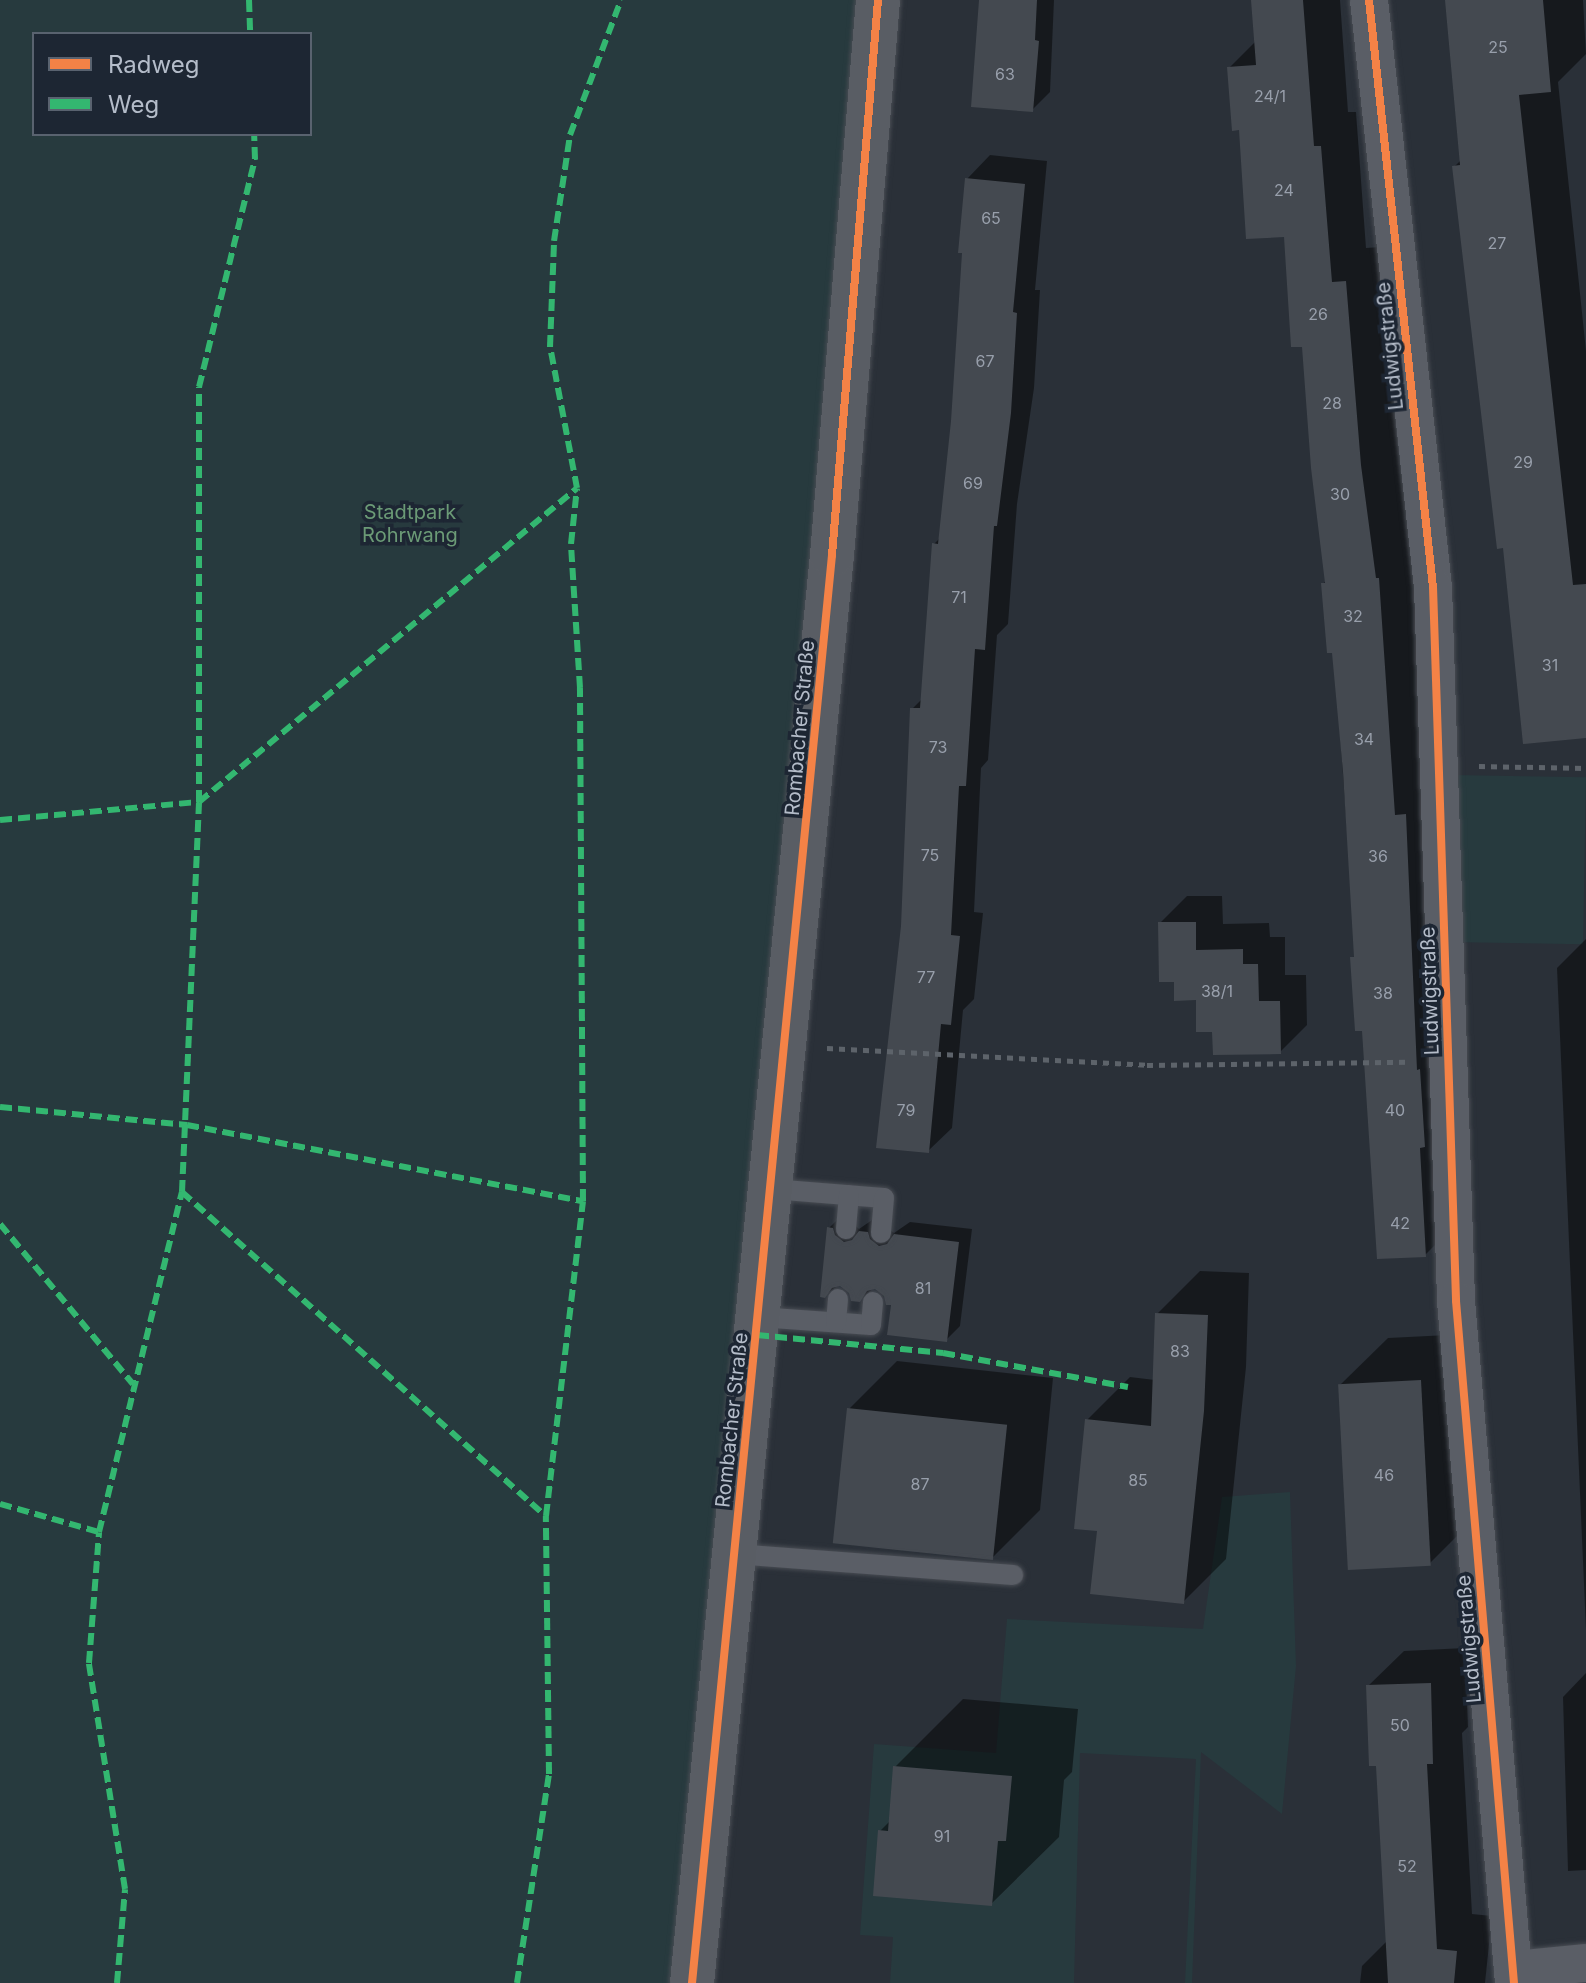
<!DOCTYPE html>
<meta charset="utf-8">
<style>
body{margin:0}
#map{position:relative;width:1586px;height:1983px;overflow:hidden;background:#2a3038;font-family:Inter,sans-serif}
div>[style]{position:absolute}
.green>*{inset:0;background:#273a3e;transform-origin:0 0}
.shadow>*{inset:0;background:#0007}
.building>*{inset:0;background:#444950;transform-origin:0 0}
.path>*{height:5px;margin-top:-2.5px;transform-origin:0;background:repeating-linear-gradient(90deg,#5d636a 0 6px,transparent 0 12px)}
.roads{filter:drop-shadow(0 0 2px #484c53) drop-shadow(0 0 2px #484c53)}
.lane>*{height:20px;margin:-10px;padding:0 10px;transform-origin:10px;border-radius:10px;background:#5a5e66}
.street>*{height:38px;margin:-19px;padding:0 19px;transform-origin:19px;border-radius:19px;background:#5a5e66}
.secondary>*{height:44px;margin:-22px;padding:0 22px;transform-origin:22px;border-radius:22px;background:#595d64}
.quiet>*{height:6px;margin-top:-3px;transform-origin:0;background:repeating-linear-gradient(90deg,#33b770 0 12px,transparent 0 18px)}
.cycleway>*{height:8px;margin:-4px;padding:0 4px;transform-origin:4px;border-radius:4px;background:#f48246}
span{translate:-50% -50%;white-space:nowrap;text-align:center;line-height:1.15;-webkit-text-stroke:7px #1d2633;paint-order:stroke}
.number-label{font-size:16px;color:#989fab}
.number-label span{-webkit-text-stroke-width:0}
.street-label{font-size:20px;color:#b4bcc9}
.park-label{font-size:20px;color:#6b9a76}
.legend{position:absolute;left:32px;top:32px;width:280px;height:104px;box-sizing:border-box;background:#1d2633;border:2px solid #59626f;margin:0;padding:10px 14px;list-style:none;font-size:24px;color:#b4bcc9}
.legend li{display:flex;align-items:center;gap:16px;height:40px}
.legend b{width:40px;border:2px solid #59626f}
</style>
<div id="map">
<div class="green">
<i style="clip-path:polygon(evenodd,0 0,858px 0,772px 1041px,680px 1983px,0 1983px,0 0,34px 34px,310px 34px,310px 134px,34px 134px,34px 34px)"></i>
<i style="left:1451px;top:775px;width:135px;height:167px;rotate:1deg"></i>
<i style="clip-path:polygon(1290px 1492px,1296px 1666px,1282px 1814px,1201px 1752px,1192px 1983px,1185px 1983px,1196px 1759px,1080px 1753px,1074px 1983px,890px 1983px,893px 1937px,860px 1935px,874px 1744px,996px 1753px,1007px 1619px,1203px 1629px,1222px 1497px)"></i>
</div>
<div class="shadow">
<i style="clip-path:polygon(980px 0,1054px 0,1050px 92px,1032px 110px)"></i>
<i style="clip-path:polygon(1253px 0,1340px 0,1348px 112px,1356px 112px,1366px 248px,1380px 247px,1396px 429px,1410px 544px,1413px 544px,1460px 1220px,1425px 1255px,1363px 1029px,1353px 958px,1356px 954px,1334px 650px,1323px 584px,1327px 580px,1304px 345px,1286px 234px,1241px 128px,1229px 68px,1256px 41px)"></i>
<i style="clip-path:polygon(1449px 0,1583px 0,1586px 54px,1558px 82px,1586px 351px,1586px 736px,1504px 546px,1454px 167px,1461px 160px)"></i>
<i style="clip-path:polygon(990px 155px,1047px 161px,1035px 290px,1040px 290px,1034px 388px,1017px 504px,1008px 624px,997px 635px,988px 760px,981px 768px,974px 912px,983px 913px,974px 999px,963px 1010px,952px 1128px,928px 1151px,903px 926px,912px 709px,923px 698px,934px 544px,941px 537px,953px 422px,967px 179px)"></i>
<i style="clip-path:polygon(1187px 896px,1222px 896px,1223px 924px,1269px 923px,1270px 937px,1285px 937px,1285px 975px,1306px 975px,1307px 1025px,1280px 1052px,1214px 1030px,1198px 998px,1176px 980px,1160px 923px)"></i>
<i style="clip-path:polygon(1586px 939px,1586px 1630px,1557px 968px)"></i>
<i style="clip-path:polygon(843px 1214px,859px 1229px,875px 1218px,894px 1233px,910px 1222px,972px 1229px,960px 1326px,946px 1340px,875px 1287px,859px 1300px,840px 1284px,824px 1296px,829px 1228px)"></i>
<i style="clip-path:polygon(1200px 1271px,1249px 1273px,1246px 1367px,1226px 1559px,1183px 1602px,1099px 1529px,1087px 1420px,1130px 1377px,1155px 1380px,1157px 1314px)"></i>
<i style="clip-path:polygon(1468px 1334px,1477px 1516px,1429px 1564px,1340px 1385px,1388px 1338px)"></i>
<i style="clip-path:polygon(897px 1361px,1053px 1378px,1040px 1510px,992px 1558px,849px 1409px)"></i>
<i style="clip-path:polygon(1465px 1648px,1468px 1727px,1462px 1733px,1472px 1914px,1492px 1916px,1485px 1983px,1360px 1983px,1362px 1966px,1387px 1941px,1378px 1764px,1368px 1686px,1404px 1651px)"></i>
<i style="clip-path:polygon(1586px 1673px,1586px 1870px,1568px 1871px,1563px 1697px)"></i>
<i style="clip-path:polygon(963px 1699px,1078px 1709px,1072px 1772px,1064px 1780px,1059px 1837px,991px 1904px,880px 1831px,891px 1820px,895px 1767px)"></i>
</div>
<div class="building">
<i style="clip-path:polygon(979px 0,1037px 0,1035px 40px,1039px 41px,1033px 112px,971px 107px)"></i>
<i style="clip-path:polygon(1251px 0,1303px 0,1314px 146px,1321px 146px,1332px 282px,1346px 281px,1361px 465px,1376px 578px,1379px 578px,1395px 815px,1406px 814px,1417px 1070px,1420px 1069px,1425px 1147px,1420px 1148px,1426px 1257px,1377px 1259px,1362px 1031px,1355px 1031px,1350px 957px,1354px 957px,1343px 772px,1332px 653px,1327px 653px,1321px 583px,1325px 583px,1311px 468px,1302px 347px,1291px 347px,1284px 237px,1246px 239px,1239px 130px,1232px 131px,1227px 67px,1256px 65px)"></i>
<i style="clip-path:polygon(1445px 0,1543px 0,1551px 92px,1519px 95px,1573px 585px,1586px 584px,1586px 738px,1523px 744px,1503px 548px,1497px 549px,1452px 166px,1460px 165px)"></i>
<i style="clip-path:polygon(965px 178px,1025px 184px,1013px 312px,1017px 313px,1011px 413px,997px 526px,994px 526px,985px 650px,975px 649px,966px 786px,959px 786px,951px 935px,960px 936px,951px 1025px,941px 1024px,929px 1153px,876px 1148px,901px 926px,910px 708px,920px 708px,932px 543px,938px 544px,951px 421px,962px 253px,958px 253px)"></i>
<i style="clip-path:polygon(1158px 922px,1196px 922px,1196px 950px,1243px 949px,1243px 964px,1258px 964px,1259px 1001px,1280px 1001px,1281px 1054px,1213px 1055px,1212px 1032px,1196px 1032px,1196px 1000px,1174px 1001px,1174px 982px,1159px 982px)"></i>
<i style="clip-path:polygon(827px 1227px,833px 1228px,835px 1235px,844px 1242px,852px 1240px,859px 1231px,868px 1232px,870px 1239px,879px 1246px,887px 1244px,894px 1234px,959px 1242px,947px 1342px,887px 1335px,891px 1305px,886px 1305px,884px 1296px,875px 1289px,867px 1291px,860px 1302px,851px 1301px,849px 1293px,840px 1286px,832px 1288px,825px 1298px,820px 1297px)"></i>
<i style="clip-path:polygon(1155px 1313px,1208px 1315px,1204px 1411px,1184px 1604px,1090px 1594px,1097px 1531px,1074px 1529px,1085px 1419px,1151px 1426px)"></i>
<i style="left:1421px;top:1380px;width:186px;height:83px;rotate:87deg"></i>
<i style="left:847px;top:1408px;width:161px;height:136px;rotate:6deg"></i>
<i style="clip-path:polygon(1431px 1683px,1433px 1764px,1427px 1764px,1437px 1949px,1457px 1951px,1454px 1983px,1388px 1983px,1376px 1766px,1369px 1766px,1366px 1685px)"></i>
<i style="clip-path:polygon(893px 1766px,1012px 1776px,1006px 1841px,998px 1841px,992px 1906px,873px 1896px,878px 1830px,888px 1831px)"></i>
</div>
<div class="path">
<i style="left:1479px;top:766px;width:107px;rotate:1.1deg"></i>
<i style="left:827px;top:1048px;width:320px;rotate:3deg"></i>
<i style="left:1147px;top:1065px;width:262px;rotate:-0.7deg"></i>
</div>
<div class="roads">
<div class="lane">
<i style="left:772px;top:1189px;width:112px;rotate:4.6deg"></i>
<i style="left:884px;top:1198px;width:35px;rotate:95deg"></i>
<i style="left:846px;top:1229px;width:34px;rotate:-85deg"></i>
<i style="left:759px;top:1317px;width:112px;rotate:4.1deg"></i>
<i style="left:871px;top:1325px;width:23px;rotate:-85deg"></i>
<i style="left:836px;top:1322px;width:23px;rotate:-85deg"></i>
<i style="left:735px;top:1554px;width:279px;rotate:4.3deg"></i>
</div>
<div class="street">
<i style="left:1369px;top:0;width:590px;rotate:83.78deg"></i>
<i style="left:1433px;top:587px;width:714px;rotate:88.15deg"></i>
<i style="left:1456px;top:1301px;width:684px;rotate:85.14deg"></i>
<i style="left:1513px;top:1970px;width:73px;rotate:-5.5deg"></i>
</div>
<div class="secondary">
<i style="left:692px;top:1983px;width:1435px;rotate:-84.4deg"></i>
<i style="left:832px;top:555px;width:557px;rotate:-85.26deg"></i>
</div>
</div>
<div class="quiet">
<i style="left:249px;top:0;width:34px;rotate:88deg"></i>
<i style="left:0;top:820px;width:200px;rotate:-5.2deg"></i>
<i style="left:199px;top:802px;width:415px;rotate:-90deg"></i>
<i style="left:199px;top:387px;width:235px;rotate:-76.2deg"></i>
<i style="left:255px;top:159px;width:25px;rotate:-92deg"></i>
<i style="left:0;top:1107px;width:188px;rotate:5.5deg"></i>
<i style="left:187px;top:1125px;width:403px;rotate:10.9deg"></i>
<i style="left:182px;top:1192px;width:487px;rotate:41.7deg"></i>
<i style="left:0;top:1224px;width:208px;rotate:50.3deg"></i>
<i style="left:757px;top:1335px;width:187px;rotate:5.5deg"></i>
<i style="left:943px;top:1353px;width:188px;rotate:10.4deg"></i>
<i style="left:0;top:1504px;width:103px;rotate:15.8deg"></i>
<i style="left:117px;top:1983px;width:94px;rotate:-85.1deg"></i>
<i style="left:125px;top:1889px;width:229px;rotate:-99.1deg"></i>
<i style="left:89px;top:1663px;width:131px;rotate:-85.6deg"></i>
<i style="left:99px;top:1532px;width:350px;rotate:-76.3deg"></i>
<i style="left:182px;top:1192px;width:390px;rotate:-87.5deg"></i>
<i style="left:199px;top:802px;width:491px;rotate:-39.7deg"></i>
<i style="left:517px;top:1983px;width:211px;rotate:-81.3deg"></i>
<i style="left:549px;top:1774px;width:258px;rotate:-90.7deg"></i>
<i style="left:546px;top:1516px;width:317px;rotate:-83.3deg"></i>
<i style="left:583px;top:1201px;width:513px;rotate:-90.34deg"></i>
<i style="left:580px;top:688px;width:144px;rotate:-93.6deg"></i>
<i style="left:571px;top:544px;width:56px;rotate:-83.9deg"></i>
<i style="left:577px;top:488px;width:144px;rotate:-100.8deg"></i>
<i style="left:550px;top:347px;width:106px;rotate:-87.8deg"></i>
<i style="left:554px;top:241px;width:107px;rotate:-81.4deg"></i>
<i style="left:570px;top:135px;width:144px;rotate:-69.3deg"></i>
</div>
<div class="cycleway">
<i style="left:1369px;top:0;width:590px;rotate:83.78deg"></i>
<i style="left:1433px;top:587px;width:714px;rotate:88.15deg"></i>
<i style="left:1456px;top:1301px;width:684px;rotate:85.14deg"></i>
<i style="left:692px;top:1983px;width:1435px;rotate:-84.4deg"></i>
<i style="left:832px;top:555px;width:557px;rotate:-85.26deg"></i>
</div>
<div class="number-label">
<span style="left:1498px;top:47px">25</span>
<span style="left:1005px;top:74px">63</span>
<span style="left:1270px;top:96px">24/1</span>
<span style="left:1284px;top:190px">24</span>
<span style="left:991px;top:218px">65</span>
<span style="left:1497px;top:243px">27</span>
<span style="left:1318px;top:314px">26</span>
<span style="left:985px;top:361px">67</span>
<span style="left:1332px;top:403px">28</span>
<span style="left:1523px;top:462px">29</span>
<span style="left:973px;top:483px">69</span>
<span style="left:1340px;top:494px">30</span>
<span style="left:959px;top:597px">71</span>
<span style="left:1353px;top:616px">32</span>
<span style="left:1550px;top:665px">31</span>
<span style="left:1364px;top:739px">34</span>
<span style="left:938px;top:747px">73</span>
<span style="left:930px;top:855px">75</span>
<span style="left:1378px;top:856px">36</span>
<span style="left:926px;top:977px">77</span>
<span style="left:1217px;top:991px">38/1</span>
<span style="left:1383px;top:993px">38</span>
<span style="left:906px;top:1110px">79</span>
<span style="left:1395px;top:1110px">40</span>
<span style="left:1400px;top:1223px">42</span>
<span style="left:923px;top:1288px">81</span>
<span style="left:1180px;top:1351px">83</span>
<span style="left:1384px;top:1475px">46</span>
<span style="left:1138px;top:1480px">85</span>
<span style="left:920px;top:1484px">87</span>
<span style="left:1400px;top:1725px">50</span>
<span style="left:942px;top:1836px">91</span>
<span style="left:1407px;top:1866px">52</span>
</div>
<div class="street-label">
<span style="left:1390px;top:346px;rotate:-96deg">Ludwigstraße</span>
<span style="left:800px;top:728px;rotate:-85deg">Rombacher Straße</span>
<span style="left:1430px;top:991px;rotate:-92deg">Ludwigstraße</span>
<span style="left:732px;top:1420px;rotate:-84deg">Rombacher Straße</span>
<span style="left:1469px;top:1639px;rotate:-95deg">Ludwigstraße</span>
</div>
<div class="park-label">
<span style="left:410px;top:524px">Stadtpark<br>Rohrwang</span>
</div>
<ul class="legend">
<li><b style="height:10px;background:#f48246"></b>Radweg</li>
<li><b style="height:10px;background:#33b770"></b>Weg</li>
</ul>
</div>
